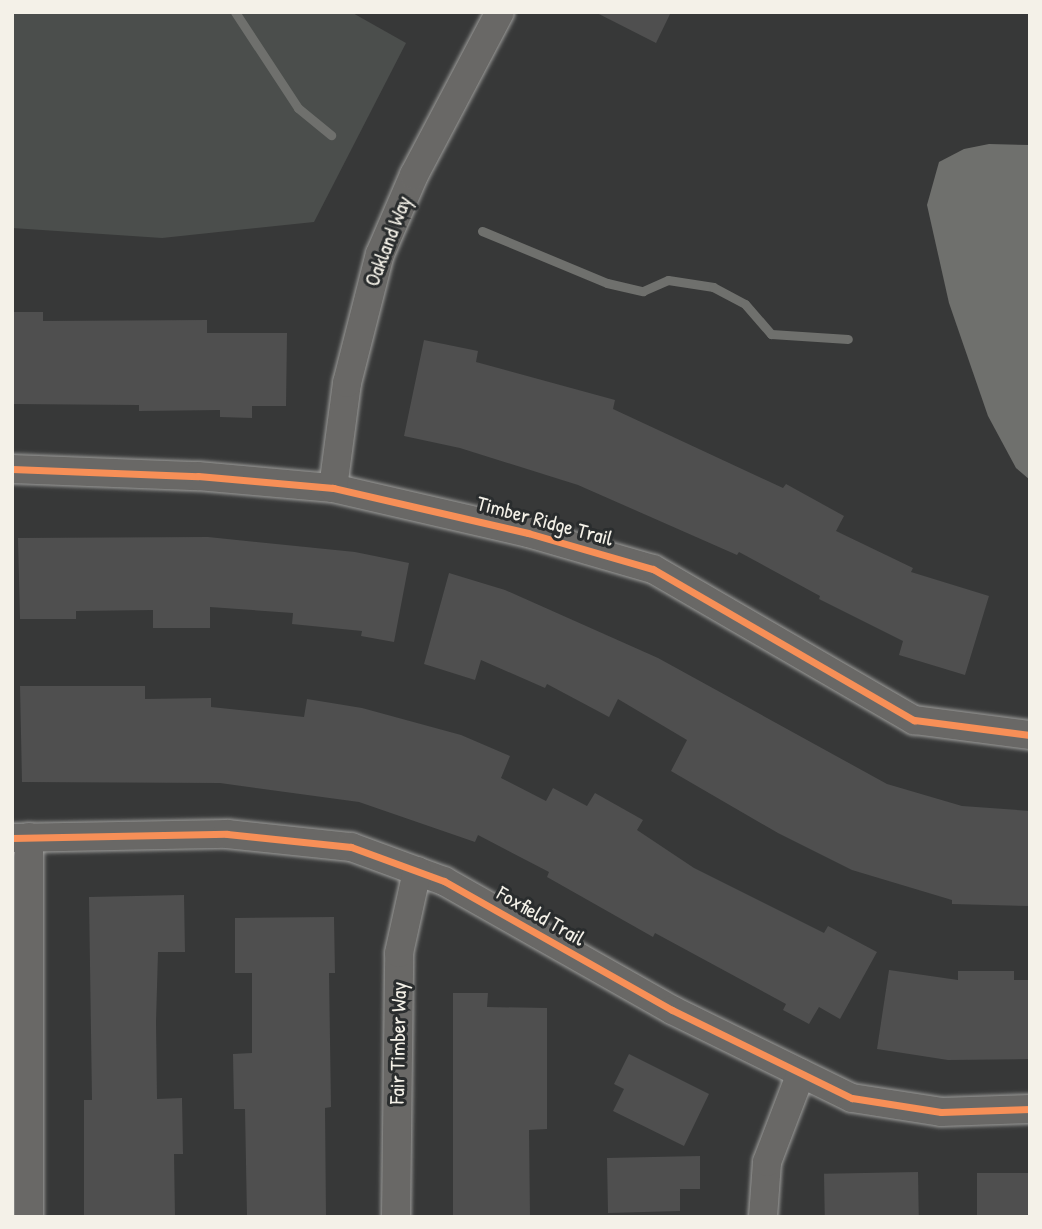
<!DOCTYPE html>
<style>
body{margin:0}
#map{position:relative;width:1042px;height:1229px;overflow:hidden;background:#373838;font-family:"Patrick Hand",sans-serif}
div>[style]{position:absolute}
.green>*{inset:0;background:#4b4e4c}
.water>*{inset:0;background:#6f706d}
.stream>*{height:9px;margin:-4.5px;padding:0 4.5px;transform-origin:4.5px;border-radius:4.5px;background:#6f706d}
.building>*{inset:0;background:#4f4f4f;transform-origin:0 0}
.roads{filter:drop-shadow(0 0 2px #9d9d9b) drop-shadow(0 0 2px #9d9d9b)}
.minor>*{height:28px;margin:-14px;padding:0 14px;transform-origin:14px;border-radius:14px;background:#696866}
.cycleway>*{height:7px;margin:-3.5px;padding:0 3.5px;transform-origin:3.5px;border-radius:3.5px;background:#f78f57}
span{translate:-50% -50%;white-space:nowrap;text-align:center;line-height:1.15;-webkit-text-stroke:6px #2a2d2e;paint-order:stroke}
.street-label{font-size:21px;color:#f4f1e8}
.frame{position:absolute;inset:0;border:14px solid #f4f1e8;pointer-events:none}
</style>
<div id="map">
<div class="green">
<i style="clip-path:polygon(12px 12px,351px 12px,406px 43px,314px 222px,162px 238px,12px 228px)"></i>
</div>
<div class="water">
<i style="clip-path:polygon(989px 144px,1030px 145px,1030px 480px,1016px 468px,988px 416px,949px 303px,927px 205px,939px 162px,964px 149px)"></i>
</div>
<div class="stream">
<i style="left:235px;top:12px;width:115px;rotate:56.7deg"></i>
<i style="left:298px;top:108px;width:43px;rotate:39.3deg"></i>
<i style="left:482px;top:231px;width:135px;rotate:22.6deg"></i>
<i style="left:607px;top:283px;width:37px;rotate:13deg"></i>
<i style="left:643px;top:291px;width:27px;rotate:-24deg"></i>
<i style="left:668px;top:280px;width:46px;rotate:8.8deg"></i>
<i style="left:713px;top:287px;width:36px;rotate:28deg"></i>
<i style="left:745px;top:304px;width:40px;rotate:49deg"></i>
<i style="left:771px;top:334px;width:77px;rotate:3.7deg"></i>
</div>
<div class="building">
<i style="clip-path:polygon(595px 12px,671px 12px,656px 43px)"></i>
<i style="clip-path:polygon(12px 312px,43px 312px,43px 321px,207px 320px,207px 333px,287px 333px,286px 406px,252px 406px,252px 418px,220px 417px,220px 410px,139px 411px,139px 405px,12px 404px)"></i>
<i style="clip-path:polygon(424px 340px,478px 351px,476px 362px,615px 400px,613px 409px,783px 488px,786px 484px,844px 516px,836px 531px,913px 568px,911px 572px,989px 596px,965px 675px,899px 655px,903px 641px,819px 599px,820px 596px,739px 552px,737px 555px,578px 485px,460px 448px,404px 436px)"></i>
<i style="clip-path:polygon(208px 537px,355px 552px,409px 563px,394px 642px,361px 636px,362px 631px,292px 624px,293px 613px,210px 607px,210px 628px,153px 628px,153px 610px,76px 611px,76px 619px,20px 619px,18px 538px)"></i>
<i style="clip-path:polygon(449px 573px,505px 590px,658px 658px,887px 784px,962px 806px,1030px 811px,1030px 906px,952px 904px,952px 900px,852px 870px,778px 833px,671px 771px,687px 740px,618px 699px,609px 717px,547px 684px,545px 688px,481px 660px,475px 680px,424px 664px)"></i>
<i style="clip-path:polygon(20px 686px,145px 686px,145px 699px,211px 698px,211px 707px,304px 717px,307px 699px,362px 708px,461px 735px,510px 756px,501px 778px,546px 801px,553px 788px,587px 806px,595px 793px,643px 820px,637px 830px,694px 868px,824px 933px,828px 926px,877px 952px,840px 1019px,819px 1007px,809px 1024px,783px 1010px,786px 1004px,655px 933px,653px 937px,547px 877px,549px 872px,478px 835px,475px 842px,359px 802px,220px 783px,22px 782px)"></i>
<i style="clip-path:polygon(184px 895px,185px 952px,158px 952px,156px 1022px,157px 1099px,182px 1098px,183px 1154px,174px 1154px,175px 1217px,84px 1217px,84px 1100px,92px 1100px,89px 897px)"></i>
<i style="clip-path:polygon(334px 917px,335px 973px,329px 973px,331px 1107px,325px 1108px,326px 1217px,247px 1217px,245px 1109px,234px 1109px,233px 1054px,252px 1053px,252px 973px,235px 973px,235px 918px)"></i>
<i style="clip-path:polygon(889px 970px,958px 980px,958px 971px,1014px 971px,1014px 980px,1030px 980px,1030px 1059px,948px 1060px,877px 1049px)"></i>
<i style="clip-path:polygon(453px 993px,488px 993px,487px 1007px,547px 1008px,547px 1129px,529px 1130px,530px 1217px,453px 1217px)"></i>
<i style="clip-path:polygon(629px 1054px,709px 1094px,684px 1146px,613px 1111px,624px 1089px,614px 1084px)"></i>
<i style="clip-path:polygon(700px 1156px,700px 1189px,680px 1189px,680px 1211px,608px 1213px,607px 1158px)"></i>
<i style="left:918px;top:1172px;width:45px;height:94px;rotate:89deg"></i>
<i style="left:977px;top:1173px;width:53px;height:44px"></i>
</div>
<div class="roads">
<div class="minor">
<i style="left:12px;top:469px;width:186px;rotate:2.2deg"></i>
<i style="left:198px;top:476px;width:136px;rotate:5.1deg"></i>
<i style="left:333px;top:488px;width:200px;rotate:13deg"></i>
<i style="left:528px;top:533px;width:130px;rotate:16.1deg"></i>
<i style="left:653px;top:569px;width:302px;rotate:30.1deg"></i>
<i style="left:914px;top:720px;width:117px;rotate:7.4deg"></i>
<i style="left:333px;top:488px;width:106px;rotate:-82.4deg"></i>
<i style="left:347px;top:383px;width:133px;rotate:-75.7deg"></i>
<i style="left:380px;top:254px;width:86px;rotate:-66.7deg"></i>
<i style="left:414px;top:175px;width:184px;rotate:-62.2deg"></i>
<i style="left:12px;top:838px;width:215px;rotate:-1.1deg"></i>
<i style="left:227px;top:834px;width:125px;rotate:6deg"></i>
<i style="left:351px;top:847px;width:99px;rotate:20.1deg"></i>
<i style="left:444px;top:881px;width:262px;rotate:29.5deg"></i>
<i style="left:672px;top:1010px;width:200px;rotate:26.1deg"></i>
<i style="left:852px;top:1098px;width:90px;rotate:8.9deg"></i>
<i style="left:941px;top:1112px;width:89px;rotate:-1.9deg"></i>
<i style="left:29px;top:1217px;width:380px;rotate:-90deg"></i>
<i style="left:396px;top:1217px;width:264px;rotate:-89.3deg"></i>
<i style="left:399px;top:953px;width:84px;rotate:-77.6deg"></i>
<i style="left:763px;top:1217px;width:55px;rotate:-85.8deg"></i>
<i style="left:767px;top:1162px;width:95px;rotate:-69.1deg"></i>
</div>
</div>
<div class="cycleway">
<i style="left:12px;top:469px;width:186px;rotate:2.2deg"></i>
<i style="left:198px;top:476px;width:136px;rotate:5.1deg"></i>
<i style="left:333px;top:488px;width:200px;rotate:13deg"></i>
<i style="left:528px;top:533px;width:130px;rotate:16.1deg"></i>
<i style="left:653px;top:569px;width:302px;rotate:30.1deg"></i>
<i style="left:914px;top:720px;width:117px;rotate:7.4deg"></i>
<i style="left:12px;top:838px;width:215px;rotate:-1.1deg"></i>
<i style="left:227px;top:834px;width:125px;rotate:6deg"></i>
<i style="left:351px;top:847px;width:99px;rotate:20.1deg"></i>
<i style="left:444px;top:881px;width:262px;rotate:29.5deg"></i>
<i style="left:672px;top:1010px;width:200px;rotate:26.1deg"></i>
<i style="left:852px;top:1098px;width:90px;rotate:8.9deg"></i>
<i style="left:941px;top:1112px;width:89px;rotate:-1.9deg"></i>
</div>
<div class="street-label">
<span style="left:388px;top:241px;rotate:-69deg">Oakland Way</span>
<span style="left:545px;top:521px;rotate:15deg">Timber Ridge Trail</span>
<span style="left:541px;top:916px;rotate:30deg">Foxfield Trail</span>
<span style="left:398px;top:1043px;rotate:-89deg">Fair Timber Way</span>
</div>
<div class="frame"></div>
</div>
